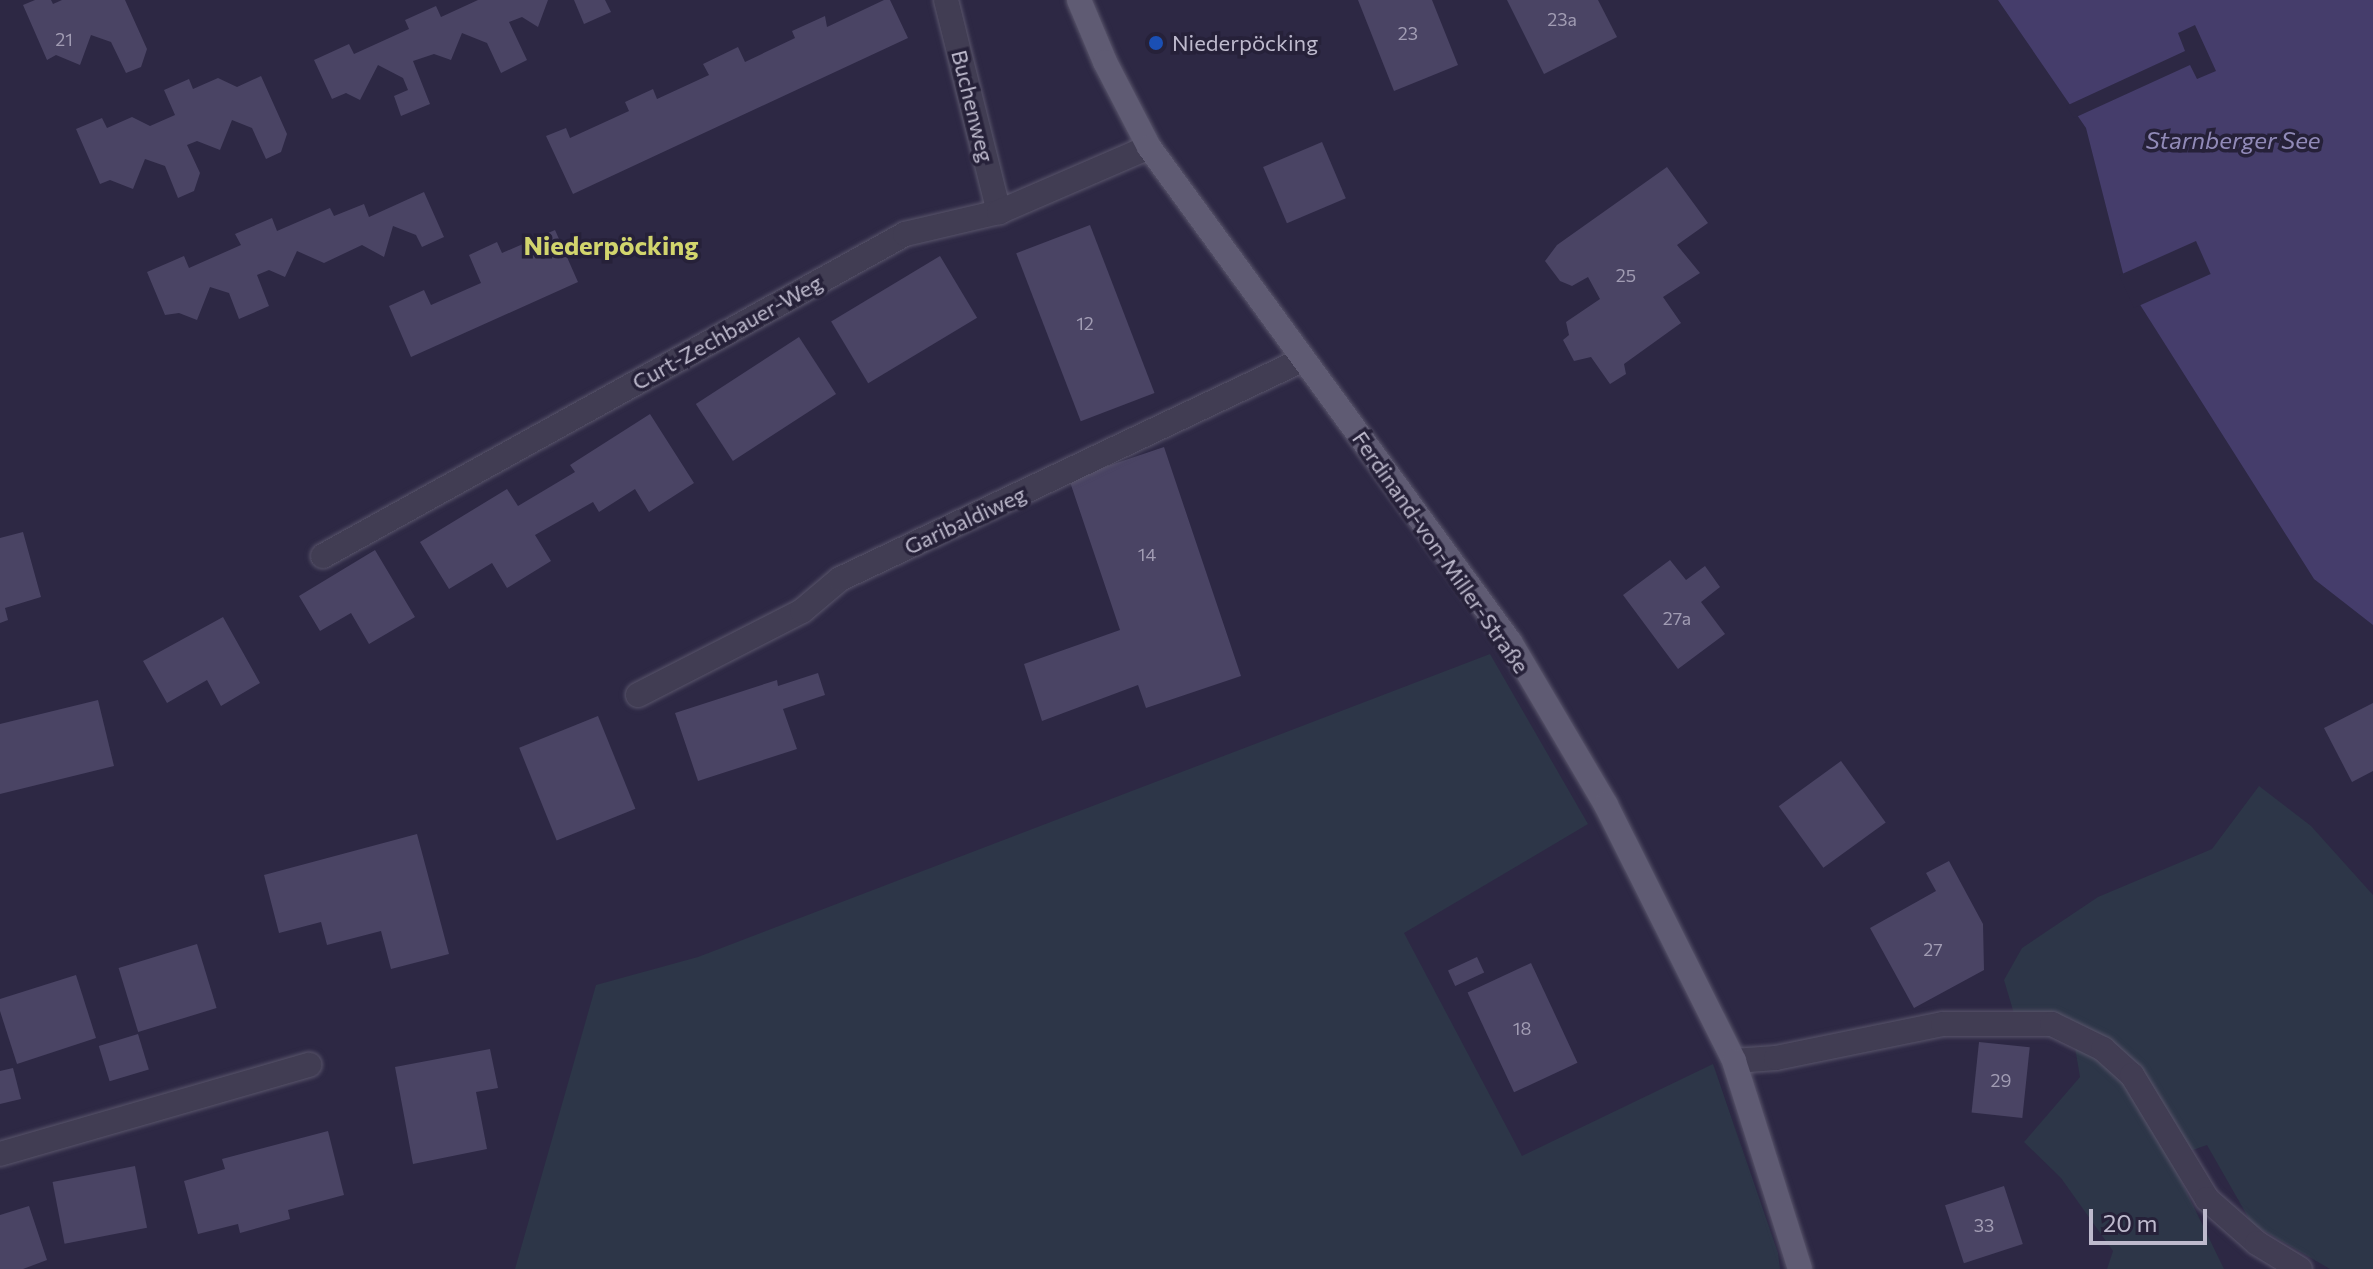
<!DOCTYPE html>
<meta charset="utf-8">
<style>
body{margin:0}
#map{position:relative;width:2373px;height:1269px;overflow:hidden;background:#2d2844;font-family:Commissioner,sans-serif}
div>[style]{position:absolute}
.green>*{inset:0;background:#2d3648}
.water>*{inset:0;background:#453d6b}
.pier>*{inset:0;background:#2d2844;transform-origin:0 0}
.building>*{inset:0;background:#4a4464;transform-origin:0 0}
.roads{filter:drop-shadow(0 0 2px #59556b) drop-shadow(0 0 2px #59556b)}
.minor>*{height:24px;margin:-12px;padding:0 12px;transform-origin:12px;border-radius:12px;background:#413d53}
.major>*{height:24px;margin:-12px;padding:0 12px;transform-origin:12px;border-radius:12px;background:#5f5b73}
.dots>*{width:22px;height:22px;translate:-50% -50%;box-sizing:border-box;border:4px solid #262139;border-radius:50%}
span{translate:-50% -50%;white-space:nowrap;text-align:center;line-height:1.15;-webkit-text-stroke:7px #262139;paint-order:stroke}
.number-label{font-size:18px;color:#a19cb3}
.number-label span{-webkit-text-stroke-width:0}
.poi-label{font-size:22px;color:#bebacd}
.left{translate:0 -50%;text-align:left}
.street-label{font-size:22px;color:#bebacd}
.water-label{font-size:24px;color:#918ab8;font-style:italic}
.quarter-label{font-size:26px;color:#d2d56d;font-weight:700}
.scale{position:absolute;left:2089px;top:1209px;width:118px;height:36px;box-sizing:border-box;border:4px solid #bebacd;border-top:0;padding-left:10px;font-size:24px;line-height:28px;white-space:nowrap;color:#bebacd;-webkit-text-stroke:6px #262139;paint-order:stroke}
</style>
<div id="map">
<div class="green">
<i style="clip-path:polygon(1490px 654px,1588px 824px,1404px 933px,1522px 1156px,1713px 1064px,1778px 1253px,1780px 1269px,515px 1269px,596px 985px,698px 957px)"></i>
<i style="clip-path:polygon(2259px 786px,2311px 826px,2373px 895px,2373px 1269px,2330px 1269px,2252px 1224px,2207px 1145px,2170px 1158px,2224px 1269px,2107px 1269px,2113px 1251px,2061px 1178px,2024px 1142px,2080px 1077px,2070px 1018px,2015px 1017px,2004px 980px,2022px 948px,2098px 897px,2212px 849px)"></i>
</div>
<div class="water">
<i style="clip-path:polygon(1998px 0,2373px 0,2373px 625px,2314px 579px,2125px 281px,2086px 128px)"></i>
</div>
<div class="pier">
<i style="clip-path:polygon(2195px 25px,2216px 71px,2197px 79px,2190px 65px,2074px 118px,2066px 106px,2185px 51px,2178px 33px)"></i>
<i style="left:2196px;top:241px;width:36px;height:84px;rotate:66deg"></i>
</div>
<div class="building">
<i style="clip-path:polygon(35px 0,51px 0,53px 4px,62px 0,125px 0,147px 49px,141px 67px,126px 73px,111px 42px,91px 35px,80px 65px,56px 55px,47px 60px,23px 5px)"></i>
<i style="clip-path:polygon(478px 0,548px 0,538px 27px,522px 17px,509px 22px,527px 60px,501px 73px,487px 43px,462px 33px,451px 60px,434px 54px,413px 61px,430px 104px,401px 116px,394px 96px,408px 90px,403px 78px,378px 65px,360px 100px,346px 93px,332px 99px,314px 60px,349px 44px,354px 54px,409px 29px,405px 20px,436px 6px,441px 17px)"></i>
<i style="clip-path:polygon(574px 0,605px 0,611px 12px,584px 24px)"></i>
<i style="clip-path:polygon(884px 0,890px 0,908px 38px,573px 194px,546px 136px,566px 128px,570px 138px,629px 111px,625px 102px,653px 89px,657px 99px,709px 75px,703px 64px,738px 47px,745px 62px,795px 38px,792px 31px,825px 16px,827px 27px)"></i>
<i style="clip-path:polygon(1358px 0,1432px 0,1458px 65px,1394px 91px)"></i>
<i style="clip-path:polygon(1507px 0,1598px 0,1617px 37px,1544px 74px)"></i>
<i style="clip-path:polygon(261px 76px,287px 134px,281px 152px,266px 159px,252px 128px,232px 120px,220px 150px,197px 141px,187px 145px,200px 173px,194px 191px,178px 198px,165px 166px,145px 159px,133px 189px,110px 180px,100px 184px,76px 129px,102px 118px,107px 128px,132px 117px,150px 126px,175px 115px,164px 90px,189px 79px,193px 89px,218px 78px,237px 87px)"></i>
<i style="left:1322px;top:142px;width:61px;height:64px;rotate:67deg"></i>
<i style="clip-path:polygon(1667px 167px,1708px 223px,1677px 245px,1700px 273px,1663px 297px,1681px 323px,1624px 364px,1626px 374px,1610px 384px,1591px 357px,1574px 361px,1563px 340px,1569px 335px,1566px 322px,1600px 299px,1588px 277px,1572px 286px,1560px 281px,1545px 261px,1557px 245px)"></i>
<i style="clip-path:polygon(424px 192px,444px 237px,422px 247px,416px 235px,393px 226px,384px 257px,362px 245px,324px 263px,297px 251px,285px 277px,269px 270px,257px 275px,269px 306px,239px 319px,229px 293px,210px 287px,197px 320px,179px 313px,165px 315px,147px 272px,184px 256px,189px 268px,241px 245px,235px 234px,272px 218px,277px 231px,330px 208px,334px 216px,364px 204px,369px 217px)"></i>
<i style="left:1090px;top:225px;width:180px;height:79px;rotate:69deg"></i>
<i style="clip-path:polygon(555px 230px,578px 282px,411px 357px,389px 306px,424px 290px,431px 305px,481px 283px,469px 255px,497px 242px,502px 253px)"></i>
<i style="left:940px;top:256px;width:72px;height:127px;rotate:59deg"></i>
<i style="left:799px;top:337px;width:68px;height:123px;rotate:57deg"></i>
<i style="clip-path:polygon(650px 414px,694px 483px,649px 512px,635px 489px,599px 512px,593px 502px,535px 535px,551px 561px,507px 588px,492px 563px,449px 589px,420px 542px,507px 489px,518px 506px,575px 472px,570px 465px)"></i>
<i style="clip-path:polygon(1164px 447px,1241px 676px,1146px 708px,1138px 685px,1042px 721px,1024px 664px,1120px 630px,1069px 479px)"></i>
<i style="clip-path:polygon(23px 532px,41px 597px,5px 608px,8px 620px,0 623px,0 538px)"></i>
<i style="clip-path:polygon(375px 550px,415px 617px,369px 644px,351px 613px,320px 631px,299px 596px)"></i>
<i style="clip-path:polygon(1670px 560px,1686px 580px,1705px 566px,1720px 587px,1701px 602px,1725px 634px,1678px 669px,1623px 595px)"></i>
<i style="clip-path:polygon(223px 617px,260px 683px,221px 706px,207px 680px,167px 703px,143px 661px)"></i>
<i style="clip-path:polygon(818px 673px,825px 695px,783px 709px,797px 749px,698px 781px,675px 713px,777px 680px,778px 686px)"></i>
<i style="clip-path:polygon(98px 700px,114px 766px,0 794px,0 724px)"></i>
<i style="clip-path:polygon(2373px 703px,2373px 771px,2352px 782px,2324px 728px)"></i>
<i style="left:598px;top:716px;width:100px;height:85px;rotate:68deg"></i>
<i style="left:1841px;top:761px;width:76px;height:77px;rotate:54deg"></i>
<i style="clip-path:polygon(417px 834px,449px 954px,391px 969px,381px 931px,327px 945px,321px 922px,279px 933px,264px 875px)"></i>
<i style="clip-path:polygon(1949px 861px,1983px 924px,1984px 970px,1914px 1008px,1870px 928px,1936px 891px,1926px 873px)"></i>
<i style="left:197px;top:944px;width:67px;height:82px;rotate:73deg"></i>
<i style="left:1477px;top:957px;width:17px;height:32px;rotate:65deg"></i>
<i style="left:1531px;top:963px;width:110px;height:70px;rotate:65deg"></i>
<i style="clip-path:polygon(76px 975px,96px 1038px,17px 1064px,0 1011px,0 999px)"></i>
<i style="left:138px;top:1034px;width:37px;height:41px;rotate:73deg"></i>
<i style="left:1979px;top:1042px;width:51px;height:71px;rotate:6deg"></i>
<i style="clip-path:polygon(490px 1049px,498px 1088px,476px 1092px,487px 1149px,413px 1164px,395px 1067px)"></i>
<i style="clip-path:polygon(13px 1068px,21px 1099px,0 1104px,0 1071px)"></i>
<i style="clip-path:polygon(328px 1131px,344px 1195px,288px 1210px,290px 1219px,240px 1233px,238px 1224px,198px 1234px,184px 1181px,225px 1169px,222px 1159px)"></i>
<i style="left:135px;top:1166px;width:63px;height:84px;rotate:79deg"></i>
<i style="left:2004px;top:1186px;width:61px;height:62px;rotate:72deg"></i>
<i style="clip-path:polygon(29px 1206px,47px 1260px,23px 1269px,0 1269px,0 1215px)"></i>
</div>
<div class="roads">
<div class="minor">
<i style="left:946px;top:0;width:219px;rotate:76deg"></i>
<i style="left:323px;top:556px;width:665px;rotate:-28.95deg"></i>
<i style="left:905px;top:234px;width:97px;rotate:-13.2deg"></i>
<i style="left:999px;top:212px;width:163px;rotate:-23.4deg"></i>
<i style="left:638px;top:695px;width:184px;rotate:-27.1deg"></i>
<i style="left:802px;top:611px;width:50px;rotate:-40.1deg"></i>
<i style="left:840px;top:579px;width:511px;rotate:-25.36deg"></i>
<i style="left:1734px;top:1061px;width:42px;rotate:-4.1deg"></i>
<i style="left:1776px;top:1058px;width:170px;rotate:-11.5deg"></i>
<i style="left:1943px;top:1024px;width:109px"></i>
<i style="left:2052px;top:1024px;width:57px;rotate:26.1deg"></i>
<i style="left:2103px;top:1049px;width:39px;rotate:42deg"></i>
<i style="left:2132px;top:1075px;width:145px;rotate:58.8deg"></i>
<i style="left:2207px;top:1199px;width:67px;rotate:41.3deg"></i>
<i style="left:2257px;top:1243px;width:50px;rotate:31.2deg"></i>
<i style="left:0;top:1154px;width:322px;rotate:-16.1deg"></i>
</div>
<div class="major">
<i style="left:1079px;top:0;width:67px;rotate:67.2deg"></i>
<i style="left:1105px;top:62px;width:96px;rotate:62.6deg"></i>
<i style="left:1149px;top:147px;width:613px;rotate:53.9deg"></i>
<i style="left:1510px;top:642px;width:189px;rotate:59.5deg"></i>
<i style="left:1606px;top:805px;width:286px;rotate:63.4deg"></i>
<i style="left:1734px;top:1061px;width:218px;rotate:72.4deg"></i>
</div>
</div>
<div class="dots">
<i style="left:1156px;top:43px;background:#1a4fb4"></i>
</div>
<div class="number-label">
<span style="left:1562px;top:19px">23a</span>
<span style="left:1408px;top:33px">23</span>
<span style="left:64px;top:39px">21</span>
<span style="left:1626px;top:275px">25</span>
<span style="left:1085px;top:323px">12</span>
<span style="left:1147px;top:554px">14</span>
<span style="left:1677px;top:618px">27a</span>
<span style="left:1933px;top:949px">27</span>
<span style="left:1522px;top:1028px">18</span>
<span style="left:2001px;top:1080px">29</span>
<span style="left:1984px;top:1225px">33</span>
</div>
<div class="poi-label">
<span class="left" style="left:1172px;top:43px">Niederpöcking</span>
</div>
<div class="street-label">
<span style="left:973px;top:106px;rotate:76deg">Buchenweg</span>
<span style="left:727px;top:332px;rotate:-29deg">Curt-Zechbauer-Weg</span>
<span style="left:965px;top:520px;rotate:-25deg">Garibaldiweg</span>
<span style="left:1441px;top:552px;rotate:55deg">Ferdinand-von-Miller-Straße</span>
</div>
<div class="water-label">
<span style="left:2233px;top:140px">Starnberger See</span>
</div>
<div class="quarter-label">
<span style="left:611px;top:245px">Niederpöcking</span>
</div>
<div class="scale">20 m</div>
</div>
